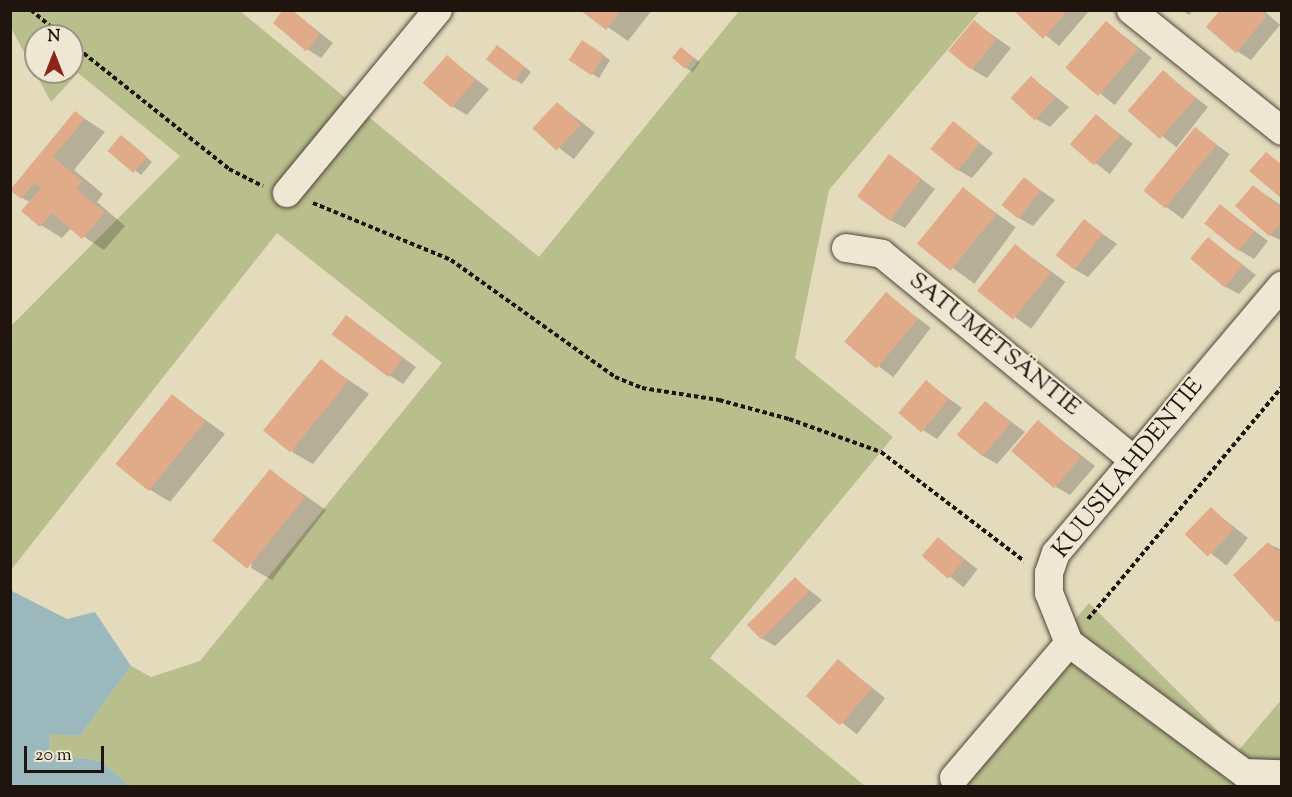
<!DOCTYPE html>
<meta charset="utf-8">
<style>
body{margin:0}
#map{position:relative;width:1292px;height:797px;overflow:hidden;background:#e4dabc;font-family:"Sorts Mill Goudy",serif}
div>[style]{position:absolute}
.green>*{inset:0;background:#b9be8d}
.water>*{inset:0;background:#9bb8bc}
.shadow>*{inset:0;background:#0003;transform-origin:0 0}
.building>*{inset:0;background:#e1aa89;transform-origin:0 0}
.path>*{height:4px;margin-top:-2px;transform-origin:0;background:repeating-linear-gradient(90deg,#1f150e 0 4.5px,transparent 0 7.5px)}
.roads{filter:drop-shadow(0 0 2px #50463a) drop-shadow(0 0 2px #50463a)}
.minor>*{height:28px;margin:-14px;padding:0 14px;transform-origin:14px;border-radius:14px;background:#ede7d3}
span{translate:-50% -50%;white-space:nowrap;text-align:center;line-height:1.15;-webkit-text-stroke:5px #ede7d3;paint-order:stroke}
.street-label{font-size:24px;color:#1f150e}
.frame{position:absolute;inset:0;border:12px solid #1f150e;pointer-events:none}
.north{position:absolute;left:24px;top:24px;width:60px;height:60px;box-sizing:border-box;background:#ede7d3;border:2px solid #9b9384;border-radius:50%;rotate:0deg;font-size:16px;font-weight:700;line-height:24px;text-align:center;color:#1f150e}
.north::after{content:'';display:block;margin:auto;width:21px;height:27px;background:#8f2418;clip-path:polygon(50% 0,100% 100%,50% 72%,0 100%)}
.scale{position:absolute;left:24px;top:746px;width:80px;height:27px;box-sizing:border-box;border:3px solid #1f150e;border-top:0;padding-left:8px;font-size:18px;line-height:21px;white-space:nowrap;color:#1f150e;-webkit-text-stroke:4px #ede7d3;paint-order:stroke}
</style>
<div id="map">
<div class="green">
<i style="clip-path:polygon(evenodd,11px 11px,240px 11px,539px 257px,739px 11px,980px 11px,829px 190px,795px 358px,893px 437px,710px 658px,865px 786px,130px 786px,101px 761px,49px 754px,50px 733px,80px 736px,131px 666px,151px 677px,200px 661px,442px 363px,277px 233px,11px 570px,11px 326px,180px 156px,78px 73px,51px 102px,11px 28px,11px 11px,36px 36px,72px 36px,72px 72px,36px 72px,36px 36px)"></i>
<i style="clip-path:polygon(1089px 603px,1238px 751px,1281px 700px,1281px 786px,935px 786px)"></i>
</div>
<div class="water">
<i style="clip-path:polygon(10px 590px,67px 619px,95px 612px,131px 666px,80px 736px,50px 734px,49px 754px,101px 761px,130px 786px,11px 786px)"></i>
</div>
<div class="shadow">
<i style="clip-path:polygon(291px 10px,333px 43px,321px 58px,307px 49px)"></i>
<i style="clip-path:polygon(583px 10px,652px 10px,628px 41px)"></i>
<i style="clip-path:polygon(1015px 10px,1088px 10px,1089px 11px,1059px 46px)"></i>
<i style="clip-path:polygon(1182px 10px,1193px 10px,1189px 15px)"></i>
<i style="clip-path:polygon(1222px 10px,1263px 10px,1280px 25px,1251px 60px,1237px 51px)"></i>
<i style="clip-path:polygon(974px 22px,1011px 48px,987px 78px,973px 70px)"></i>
<i style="left:1106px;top:22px;width:58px;height:60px;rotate:38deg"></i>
<i style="clip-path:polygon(589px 46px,610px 60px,599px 78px,571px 60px)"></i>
<i style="clip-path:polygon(681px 49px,700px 62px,693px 72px,686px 68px)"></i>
<i style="clip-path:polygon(504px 51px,531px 72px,522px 84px,515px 80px)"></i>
<i style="clip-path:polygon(447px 57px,489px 89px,467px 115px,452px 106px)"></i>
<i style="left:1163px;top:72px;width:57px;height:51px;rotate:38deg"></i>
<i style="clip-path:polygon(1032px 78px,1069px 107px,1050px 127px,1036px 119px)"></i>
<i style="left:557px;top:103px;width:48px;height:34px;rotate:38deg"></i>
<i style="clip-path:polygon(76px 113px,105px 132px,74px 170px,103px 194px,97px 202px,125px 226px,104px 250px,71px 228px,62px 238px,41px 225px,30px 202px,22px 198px)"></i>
<i style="left:1096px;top:116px;width:46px;height:38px;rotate:37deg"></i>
<i style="clip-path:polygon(953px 123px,993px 153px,972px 178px,958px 170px)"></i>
<i style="left:1195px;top:129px;width:43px;height:80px;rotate:36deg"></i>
<i style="clip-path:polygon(128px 141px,152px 162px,141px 175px,110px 150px)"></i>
<i style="clip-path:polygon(890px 156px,935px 189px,905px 228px,890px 220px)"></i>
<i style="clip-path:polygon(1024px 179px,1055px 200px,1033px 226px,1019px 218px)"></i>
<i style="clip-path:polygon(1254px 187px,1282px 206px,1282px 241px,1270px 235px)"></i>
<i style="left:963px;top:189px;width:65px;height:70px;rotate:36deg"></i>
<i style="clip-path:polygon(1221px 206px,1268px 241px,1254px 259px,1239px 250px)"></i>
<i style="clip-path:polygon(1084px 221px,1117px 244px,1088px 277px,1074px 269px)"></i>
<i style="clip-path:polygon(1209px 239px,1256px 275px,1239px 294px,1224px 286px)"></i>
<i style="left:1016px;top:246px;width:61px;height:58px;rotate:36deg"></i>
<i style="left:886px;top:294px;width:56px;height:62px;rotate:37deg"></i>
<i style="clip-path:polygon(346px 316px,416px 367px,403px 384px,389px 375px)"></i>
<i style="clip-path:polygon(321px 361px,369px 394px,313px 464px,292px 452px)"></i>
<i style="clip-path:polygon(926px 382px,962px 408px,937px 439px,923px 430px)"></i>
<i style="clip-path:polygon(172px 396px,225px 434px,170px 502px,149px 489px)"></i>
<i style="clip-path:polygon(986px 403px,1025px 432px,997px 464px,983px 456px)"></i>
<i style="clip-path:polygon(1038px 422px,1095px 466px,1070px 495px,1056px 487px)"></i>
<i style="clip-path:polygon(270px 471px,326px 510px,272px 580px,251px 568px)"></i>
<i style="left:1211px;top:509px;width:47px;height:35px;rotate:38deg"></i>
<i style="left:939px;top:539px;width:49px;height:23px;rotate:38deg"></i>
<i style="clip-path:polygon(1269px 544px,1282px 550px,1282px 623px,1277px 620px)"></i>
<i style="clip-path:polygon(795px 579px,822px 600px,775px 646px,761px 638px)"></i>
<i style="left:838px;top:661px;width:60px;height:46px;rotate:38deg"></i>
</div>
<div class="building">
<i style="clip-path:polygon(283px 10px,292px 10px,320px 34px,306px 51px,273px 23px)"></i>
<i style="clip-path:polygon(580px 10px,621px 10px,606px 30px)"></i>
<i style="clip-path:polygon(1013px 10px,1068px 10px,1043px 39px)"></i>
<i style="clip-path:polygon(1220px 10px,1260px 10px,1267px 16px,1236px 53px,1206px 27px)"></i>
<i style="left:974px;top:20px;width:30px;height:40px;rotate:40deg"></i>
<i style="left:1106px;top:21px;width:43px;height:62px;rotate:41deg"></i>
<i style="left:582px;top:40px;width:27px;height:24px;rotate:34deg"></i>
<i style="left:497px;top:45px;width:36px;height:18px;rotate:38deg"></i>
<i style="left:681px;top:47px;width:17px;height:14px;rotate:40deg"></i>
<i style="left:447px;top:55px;width:38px;height:37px;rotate:41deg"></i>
<i style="left:1163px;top:70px;width:43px;height:54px;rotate:41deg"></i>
<i style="left:1031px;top:76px;width:33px;height:30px;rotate:43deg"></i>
<i style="left:557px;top:102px;width:33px;height:36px;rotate:43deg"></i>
<i style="clip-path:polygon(75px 111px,85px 119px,53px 157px,83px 181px,76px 189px,105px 212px,82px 239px,52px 213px,40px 227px,21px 211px,41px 188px,34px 183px,21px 199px,10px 190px)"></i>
<i style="left:1096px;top:114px;width:32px;height:40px;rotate:41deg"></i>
<i style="left:953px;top:121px;width:35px;height:36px;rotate:39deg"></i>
<i style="left:1195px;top:127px;width:28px;height:82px;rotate:39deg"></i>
<i style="left:121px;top:135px;width:34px;height:21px;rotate:40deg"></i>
<i style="clip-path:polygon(1266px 152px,1282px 165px,1282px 199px,1249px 171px)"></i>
<i style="left:889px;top:154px;width:41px;height:53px;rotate:37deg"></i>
<i style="left:1024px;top:177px;width:22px;height:36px;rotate:39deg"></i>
<i style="clip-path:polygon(1253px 185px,1282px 209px,1282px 222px,1269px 236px,1235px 206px)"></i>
<i style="left:963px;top:187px;width:43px;height:73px;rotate:39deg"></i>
<i style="left:1220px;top:204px;width:44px;height:25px;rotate:39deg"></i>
<i style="left:1084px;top:219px;width:24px;height:46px;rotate:38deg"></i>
<i style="left:1208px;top:237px;width:45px;height:28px;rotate:40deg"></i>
<i style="left:1015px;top:244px;width:46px;height:60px;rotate:39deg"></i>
<i style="left:886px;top:292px;width:42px;height:65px;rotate:40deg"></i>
<i style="left:346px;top:315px;width:71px;height:24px;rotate:37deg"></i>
<i style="left:321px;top:359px;width:35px;height:92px;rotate:39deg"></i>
<i style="left:926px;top:380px;width:30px;height:43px;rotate:40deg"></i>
<i style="left:172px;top:394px;width:43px;height:90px;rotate:39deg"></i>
<i style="left:985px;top:401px;width:34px;height:44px;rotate:40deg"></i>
<i style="left:1038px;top:420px;width:57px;height:41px;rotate:41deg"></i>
<i style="left:270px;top:469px;width:45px;height:92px;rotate:39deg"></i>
<i style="left:1211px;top:507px;width:32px;height:38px;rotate:44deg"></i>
<i style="left:938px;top:537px;width:35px;height:25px;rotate:41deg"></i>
<i style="clip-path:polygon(1268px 542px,1278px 552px,1282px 548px,1282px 617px,1276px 622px,1233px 575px)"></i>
<i style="left:795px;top:577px;width:20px;height:68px;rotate:45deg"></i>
<i style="left:838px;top:659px;width:45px;height:49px;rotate:41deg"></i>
</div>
<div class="path">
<i style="left:31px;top:10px;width:40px;rotate:40deg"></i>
<i style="left:72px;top:44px;width:201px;rotate:38.5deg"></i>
<i style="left:229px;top:169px;width:38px;rotate:27deg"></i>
<i style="left:313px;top:203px;width:149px;rotate:22.4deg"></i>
<i style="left:451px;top:260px;width:201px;rotate:35.5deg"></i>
<i style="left:615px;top:377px;width:29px;rotate:22deg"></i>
<i style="left:642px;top:388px;width:78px;rotate:8.9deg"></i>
<i style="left:719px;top:400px;width:73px;rotate:15.2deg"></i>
<i style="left:789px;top:419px;width:98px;rotate:19.7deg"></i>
<i style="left:881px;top:452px;width:180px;rotate:37.3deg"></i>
<i style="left:1088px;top:619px;width:302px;rotate:-50.1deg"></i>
</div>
<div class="roads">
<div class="minor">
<i style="left:1131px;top:10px;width:193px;rotate:38.7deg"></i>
<i style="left:287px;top:193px;width:237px;rotate:-50.5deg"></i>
<i style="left:846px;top:248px;width:36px;rotate:9deg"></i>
<i style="left:882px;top:254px;width:325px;rotate:39.3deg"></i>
<i style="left:1069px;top:643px;width:54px;rotate:-111.8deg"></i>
<i style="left:1049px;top:593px;width:20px;rotate:-90deg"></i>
<i style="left:1049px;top:573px;width:21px;rotate:-71deg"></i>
<i style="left:1056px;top:553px;width:350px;rotate:-49.8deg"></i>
<i style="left:1069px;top:643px;width:218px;rotate:36.6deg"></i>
<i style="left:1244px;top:773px;width:38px;rotate:2deg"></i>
<i style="left:954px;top:778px;width:177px;rotate:-49.6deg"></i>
</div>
</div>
<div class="street-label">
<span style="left:994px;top:345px;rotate:39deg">SATUMETSÄNTIE</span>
<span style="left:1129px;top:469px;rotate:-51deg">KUUSILAHDENTIE</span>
</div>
<div class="frame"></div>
<div class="north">N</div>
<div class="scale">20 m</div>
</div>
